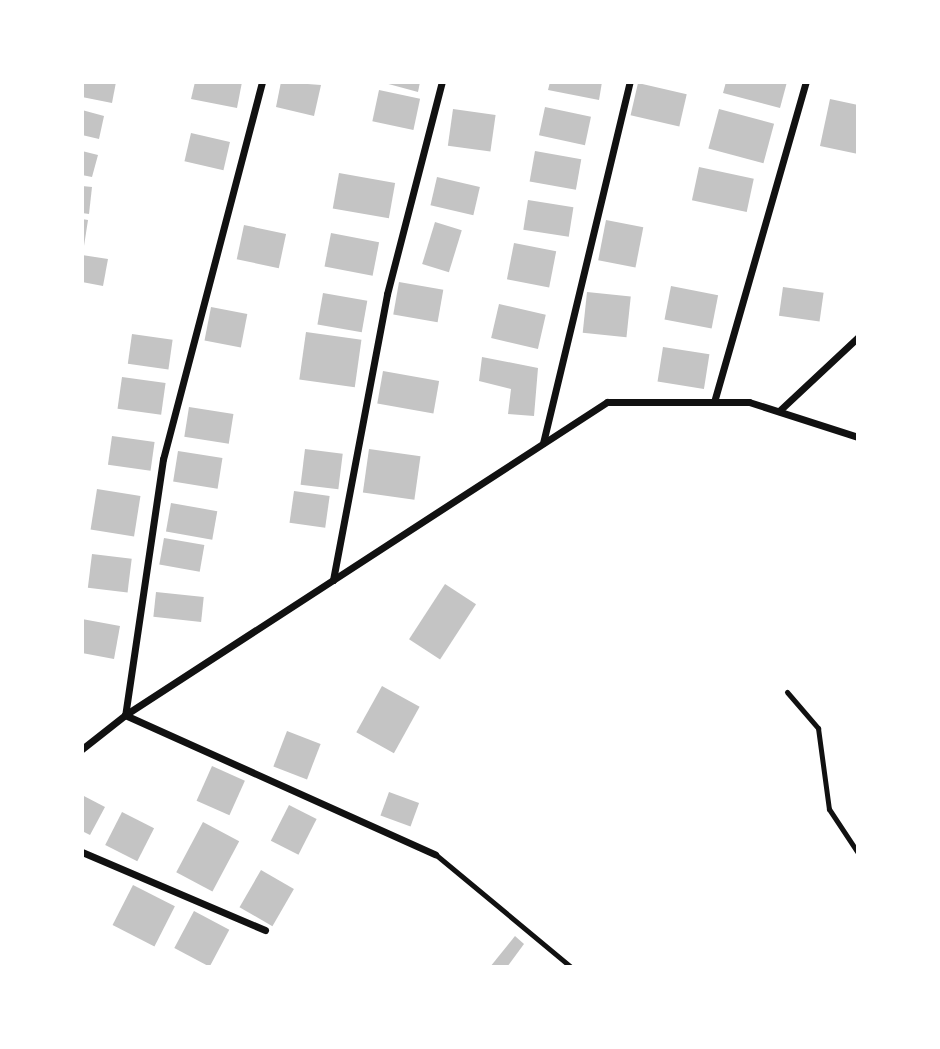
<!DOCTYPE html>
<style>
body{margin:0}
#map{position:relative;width:940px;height:1049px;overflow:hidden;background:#fff;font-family:Commissioner,sans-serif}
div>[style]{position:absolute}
.building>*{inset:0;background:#c4c4c4;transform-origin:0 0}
.service>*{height:5px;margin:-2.5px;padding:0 2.5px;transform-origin:2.5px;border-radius:2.5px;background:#111}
.minor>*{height:7px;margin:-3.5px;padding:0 3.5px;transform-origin:3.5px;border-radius:3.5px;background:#111}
span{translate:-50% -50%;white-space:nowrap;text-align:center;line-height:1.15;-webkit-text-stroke:5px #fff;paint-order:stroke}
.frame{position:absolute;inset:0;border:84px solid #fff;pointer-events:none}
</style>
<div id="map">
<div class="building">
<i style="clip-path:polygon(82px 82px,116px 82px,112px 103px,82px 97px)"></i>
<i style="clip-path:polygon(195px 82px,242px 82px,237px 108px,191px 99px)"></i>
<i style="clip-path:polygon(281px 82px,321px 85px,314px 116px,276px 107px)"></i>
<i style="clip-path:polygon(381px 82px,420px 82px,418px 92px)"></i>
<i style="clip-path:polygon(550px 82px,602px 82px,599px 100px,548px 90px)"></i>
<i style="clip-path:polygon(726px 82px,787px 82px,780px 108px,723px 93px)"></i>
<i style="left:638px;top:83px;width:50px;height:33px;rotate:13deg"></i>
<i style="left:379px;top:90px;width:42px;height:32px;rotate:12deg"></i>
<i style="clip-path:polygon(830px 99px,858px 105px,858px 154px,820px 146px)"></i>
<i style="left:545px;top:107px;width:47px;height:29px;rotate:12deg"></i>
<i style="left:453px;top:109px;width:43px;height:37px;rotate:8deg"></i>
<i style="left:719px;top:109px;width:57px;height:41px;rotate:15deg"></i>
<i style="clip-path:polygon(82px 110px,104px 116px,99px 139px,82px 135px)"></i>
<i style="left:191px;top:133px;width:40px;height:29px;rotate:13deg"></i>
<i style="clip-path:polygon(82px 151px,98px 155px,92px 177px,82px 175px)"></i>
<i style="left:535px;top:151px;width:47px;height:31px;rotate:10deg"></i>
<i style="left:699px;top:167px;width:56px;height:34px;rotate:12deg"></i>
<i style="left:339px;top:173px;width:57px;height:36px;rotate:10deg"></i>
<i style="left:437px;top:177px;width:44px;height:29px;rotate:13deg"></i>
<i style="clip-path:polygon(82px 186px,92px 187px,89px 214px,82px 213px)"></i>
<i style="left:528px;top:200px;width:46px;height:30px;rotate:9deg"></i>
<i style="clip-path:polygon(82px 219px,88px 220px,84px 246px,82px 246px)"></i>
<i style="left:606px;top:220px;width:38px;height:41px;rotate:11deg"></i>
<i style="left:435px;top:222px;width:28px;height:44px;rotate:17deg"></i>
<i style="left:244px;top:225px;width:43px;height:35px;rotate:12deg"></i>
<i style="left:331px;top:233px;width:49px;height:34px;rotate:11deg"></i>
<i style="left:514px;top:243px;width:43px;height:37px;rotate:11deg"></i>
<i style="clip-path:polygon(82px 255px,108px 259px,103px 286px,82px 282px)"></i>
<i style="left:399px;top:282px;width:45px;height:33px;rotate:10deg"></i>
<i style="left:671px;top:286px;width:48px;height:34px;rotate:11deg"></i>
<i style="left:783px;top:287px;width:41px;height:29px;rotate:8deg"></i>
<i style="left:587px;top:292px;width:44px;height:41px;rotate:6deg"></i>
<i style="left:323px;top:293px;width:45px;height:32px;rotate:10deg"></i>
<i style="left:499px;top:304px;width:48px;height:35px;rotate:13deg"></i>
<i style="left:211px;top:307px;width:37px;height:34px;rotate:11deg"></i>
<i style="left:306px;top:332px;width:56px;height:48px;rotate:8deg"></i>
<i style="left:132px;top:334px;width:41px;height:30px;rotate:8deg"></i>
<i style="left:663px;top:347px;width:47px;height:35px;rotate:9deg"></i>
<i style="clip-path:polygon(482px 357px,538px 368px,534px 416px,508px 414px,511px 389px,479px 381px)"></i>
<i style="left:383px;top:371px;width:57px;height:33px;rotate:10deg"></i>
<i style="left:122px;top:377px;width:44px;height:32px;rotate:8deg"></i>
<i style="left:189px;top:407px;width:45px;height:30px;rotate:9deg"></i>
<i style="left:112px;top:436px;width:43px;height:29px;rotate:8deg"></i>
<i style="left:305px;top:449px;width:38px;height:36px;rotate:7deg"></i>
<i style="left:369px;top:449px;width:52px;height:44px;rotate:8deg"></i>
<i style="left:178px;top:451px;width:45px;height:31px;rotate:9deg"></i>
<i style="left:97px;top:489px;width:44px;height:41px;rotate:9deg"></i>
<i style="left:294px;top:491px;width:36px;height:32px;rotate:8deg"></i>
<i style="left:171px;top:503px;width:47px;height:29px;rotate:10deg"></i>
<i style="left:164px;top:538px;width:41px;height:27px;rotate:10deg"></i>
<i style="left:92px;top:554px;width:40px;height:34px;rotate:7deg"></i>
<i style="left:445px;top:584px;width:37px;height:66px;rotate:33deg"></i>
<i style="left:156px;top:592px;width:48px;height:25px;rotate:6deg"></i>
<i style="clip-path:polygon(82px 619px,120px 626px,114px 659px,82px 653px)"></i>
<i style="left:382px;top:686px;width:43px;height:53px;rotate:29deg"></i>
<i style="left:287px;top:731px;width:36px;height:38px;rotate:21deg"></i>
<i style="left:212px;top:766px;width:36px;height:38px;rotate:24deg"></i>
<i style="left:389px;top:792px;width:32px;height:25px;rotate:20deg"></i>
<i style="clip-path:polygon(82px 795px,105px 807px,90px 835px,82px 831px)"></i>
<i style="left:289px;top:805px;width:31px;height:40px;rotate:27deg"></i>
<i style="left:122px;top:812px;width:36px;height:37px;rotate:27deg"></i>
<i style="left:203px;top:822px;width:41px;height:57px;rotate:28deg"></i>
<i style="left:261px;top:870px;width:38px;height:43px;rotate:30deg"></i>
<i style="left:133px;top:885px;width:47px;height:45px;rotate:27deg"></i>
<i style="left:194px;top:911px;width:40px;height:42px;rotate:28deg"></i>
<i style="clip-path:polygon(515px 936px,524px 944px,507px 967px,490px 967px)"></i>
</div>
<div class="service">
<i style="left:787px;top:692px;width:48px;rotate:49.3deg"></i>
<i style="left:818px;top:728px;width:82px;rotate:82.3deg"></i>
<i style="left:829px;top:809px;width:53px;rotate:56.6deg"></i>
<i style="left:435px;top:854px;width:177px;rotate:39.7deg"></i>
</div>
<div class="minor">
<i style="left:262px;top:82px;width:390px;rotate:104.7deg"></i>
<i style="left:163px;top:459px;width:259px;rotate:98.4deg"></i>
<i style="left:125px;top:715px;width:340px;rotate:24.2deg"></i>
<i style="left:714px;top:402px;width:333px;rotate:-74deg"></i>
<i style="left:779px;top:411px;width:108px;rotate:-43.1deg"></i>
<i style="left:543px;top:443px;width:371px;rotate:-76.5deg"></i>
<i style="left:333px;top:580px;width:291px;rotate:-79.3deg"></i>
<i style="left:387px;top:294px;width:219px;rotate:-75.5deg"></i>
<i style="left:82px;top:749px;width:55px;rotate:-38.3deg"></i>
<i style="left:125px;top:715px;width:575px;rotate:-33deg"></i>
<i style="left:607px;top:402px;width:142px"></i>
<i style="left:749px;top:402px;width:114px;rotate:17.8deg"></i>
<i style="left:82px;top:852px;width:199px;rotate:23.1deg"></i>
</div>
<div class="frame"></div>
</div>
